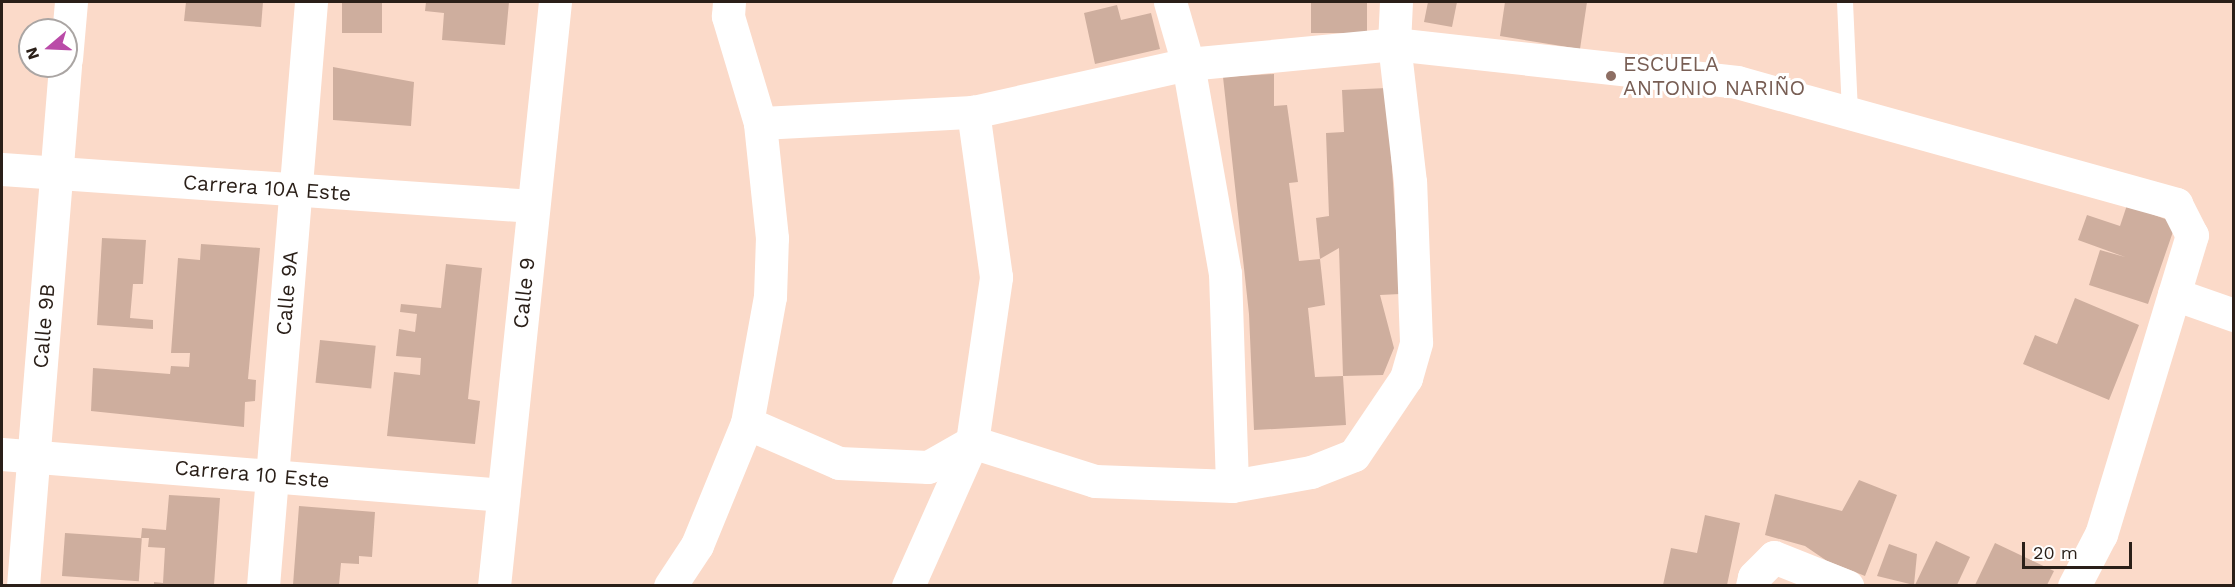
<!DOCTYPE html>
<meta charset="utf-8">
<style>
body{margin:0}
#map{position:relative;width:2235px;height:587px;overflow:hidden;background:#fbdac9;font-family:"Work Sans",sans-serif}
div>[style]{position:absolute}
.building>*{inset:0;background:#ceae9e;transform-origin:0 0}
.lane>*{height:16px;margin:-8px;padding:0 8px;transform-origin:8px;border-radius:8px;background:#fff}
.street>*{height:33px;margin:-16.5px;padding:0 16.5px;transform-origin:16.5px;border-radius:16.5px;background:#fff}
.dots>*{width:16px;height:16px;translate:-50% -50%;box-sizing:border-box;border:3px solid #fff;border-radius:50%}
span{translate:-50% -50%;white-space:nowrap;text-align:center;line-height:1.15;-webkit-text-stroke:6px #fff;paint-order:stroke}
.education-label{font-size:21px;color:#785e54}
.left{translate:0 -50%;text-align:left}
.street-label{font-size:21px;color:#2a1f18}
.frame{position:absolute;inset:0;border:3px solid #2a1f18;pointer-events:none}
.north{position:absolute;left:18px;top:18px;width:60px;height:60px;box-sizing:border-box;background:#fff;border:2px solid #aaa5a3;border-radius:50%;rotate:251deg;font-size:16px;font-weight:700;line-height:24px;text-align:center;color:#2a1f18}
.north::after{content:'';display:block;margin:auto;width:21px;height:27px;background:#ba4ba8;clip-path:polygon(50% 0,100% 100%,50% 72%,0 100%)}
.scale{position:absolute;left:2022px;top:542px;width:110px;height:27px;box-sizing:border-box;border:3px solid #2a1f18;border-top:0;padding-left:8px;font-size:18px;line-height:21px;white-space:nowrap;color:#2a1f18;-webkit-text-stroke:4px #fff;paint-order:stroke}
</style>
<div id="map">
<div class="building">
<i style="clip-path:polygon(186px 2px,263px 2px,261px 27px,184px 21px)"></i>
<i style="left:342px;top:2px;width:40px;height:31px"></i>
<i style="clip-path:polygon(426px 2px,509px 2px,505px 45px,442px 40px,444px 13px,425px 11px)"></i>
<i style="left:1311px;top:2px;width:56px;height:31px"></i>
<i style="clip-path:polygon(1428px 2px,1457px 2px,1452px 27px,1424px 22px)"></i>
<i style="clip-path:polygon(1505px 2px,1587px 2px,1580px 49px,1500px 36px)"></i>
<i style="clip-path:polygon(1117px 5px,1121px 20px,1151px 13px,1160px 49px,1095px 64px,1084px 13px)"></i>
<i style="clip-path:polygon(333px 67px,414px 82px,411px 126px,333px 120px)"></i>
<i style="clip-path:polygon(1274px 74px,1274px 106px,1287px 105px,1298px 182px,1289px 183px,1299px 261px,1320px 259px,1325px 305px,1308px 308px,1315px 377px,1343px 376px,1339px 248px,1320px 259px,1316px 218px,1329px 216px,1326px 133px,1344px 132px,1342px 90px,1387px 88px,1400px 294px,1380px 295px,1394px 348px,1383px 375px,1343px 376px,1346px 425px,1254px 430px,1249px 314px,1223px 77px)"></i>
<i style="clip-path:polygon(2127px 205px,2176px 223px,2148px 304px,2089px 285px,2100px 250px,2125px 257px,2078px 240px,2087px 215px,2120px 226px)"></i>
<i style="clip-path:polygon(102px 238px,146px 240px,143px 284px,133px 284px,130px 318px,153px 320px,153px 329px,97px 325px)"></i>
<i style="clip-path:polygon(201px 244px,260px 248px,248px 379px,256px 380px,255px 401px,245px 402px,244px 427px,91px 411px,93px 368px,170px 374px,171px 366px,189px 367px,190px 353px,171px 353px,178px 258px,200px 260px)"></i>
<i style="clip-path:polygon(446px 264px,482px 268px,468px 399px,480px 401px,475px 444px,387px 436px,394px 372px,420px 375px,421px 358px,396px 356px,399px 329px,415px 332px,417px 314px,400px 312px,401px 304px,441px 308px)"></i>
<i style="clip-path:polygon(2075px 298px,2139px 325px,2109px 400px,2023px 364px,2035px 335px,2057px 344px)"></i>
<i style="left:320px;top:340px;width:56px;height:43px;rotate:6deg"></i>
<i style="clip-path:polygon(1859px 480px,1897px 495px,1865px 576px,1827px 561px,1805px 546px,1765px 535px,1775px 494px,1842px 511px)"></i>
<i style="clip-path:polygon(169px 495px,220px 498px,214px 585px,154px 585px,154px 582px,163px 583px,165px 548px,148px 547px,149px 538px,141px 538px,142px 528px,166px 530px)"></i>
<i style="clip-path:polygon(299px 506px,375px 512px,372px 557px,359px 556px,359px 564px,341px 563px,339px 585px,293px 585px)"></i>
<i style="clip-path:polygon(1705px 515px,1740px 523px,1727px 585px,1663px 585px,1671px 548px,1697px 553px)"></i>
<i style="left:65px;top:533px;width:77px;height:43px;rotate:4deg"></i>
<i style="clip-path:polygon(1936px 541px,1970px 557px,1957px 585px,1915px 585px)"></i>
<i style="clip-path:polygon(1995px 543px,2054px 571px,2047px 585px,1975px 585px)"></i>
<i style="clip-path:polygon(1889px 544px,1917px 554px,1914px 585px,1877px 576px)"></i>
</div>
<div class="lane">
<i style="left:1845px;top:2px;width:109px;rotate:87.4deg"></i>
</div>
<div class="street">
<i style="left:1170px;top:2px;width:65px;rotate:73.8deg"></i>
<i style="left:1188px;top:64px;width:212px;rotate:80deg"></i>
<i style="left:1225px;top:273px;width:213px;rotate:88.1deg"></i>
<i style="left:66px;top:59px;width:57px;rotate:-85deg"></i>
<i style="left:760px;top:123px;width:213px;rotate:-3deg"></i>
<i style="left:973px;top:112px;width:220px;rotate:-12.6deg"></i>
<i style="left:1188px;top:64px;width:207px;rotate:-5.5deg"></i>
<i style="left:1394px;top:44px;width:345px;rotate:6.3deg"></i>
<i style="left:1737px;top:82px;width:456px;rotate:15.5deg"></i>
<i style="left:2176px;top:204px;width:35px;rotate:63deg"></i>
<i style="left:2192px;top:235px;width:313px;rotate:106.9deg"></i>
<i style="left:2101px;top:534px;width:59px;rotate:117.4deg"></i>
<i style="left:2px;top:169px;width:532px;rotate:3.99deg"></i>
<i style="left:2174px;top:294px;width:64px;rotate:19.3deg"></i>
<i style="left:747px;top:423px;width:100px;rotate:23.5deg"></i>
<i style="left:839px;top:463px;width:89px;rotate:2.6deg"></i>
<i style="left:928px;top:467px;width:51px;rotate:-29.6deg"></i>
<i style="left:972px;top:442px;width:129px;rotate:17.6deg"></i>
<i style="left:1095px;top:481px;width:137px;rotate:2.1deg"></i>
<i style="left:1232px;top:486px;width:80px;rotate:-10deg"></i>
<i style="left:1311px;top:472px;width:46px;rotate:-21.6deg"></i>
<i style="left:1354px;top:455px;width:93px;rotate:-56deg"></i>
<i style="left:1406px;top:378px;width:37px;rotate:-74deg"></i>
<i style="left:1416px;top:342px;width:160px;rotate:-92.1deg"></i>
<i style="left:1410px;top:182px;width:139px;rotate:-96.6deg"></i>
<i style="left:1394px;top:44px;width:42px;rotate:-87.3deg"></i>
<i style="left:2px;top:454px;width:503px;rotate:4.68deg"></i>
<i style="left:23px;top:586px;width:522px;rotate:-85.38deg"></i>
<i style="left:263px;top:586px;width:586px;rotate:-85.3deg"></i>
<i style="left:494px;top:586px;width:587px;rotate:-84.04deg"></i>
<i style="left:670px;top:586px;width:49px;rotate:-56.6deg"></i>
<i style="left:697px;top:545px;width:132px;rotate:-67.7deg"></i>
<i style="left:747px;top:423px;width:128px;rotate:-79.7deg"></i>
<i style="left:770px;top:297px;width:59px;rotate:-88.1deg"></i>
<i style="left:772px;top:238px;width:116px;rotate:-96deg"></i>
<i style="left:760px;top:123px;width:112px;rotate:-106.7deg"></i>
<i style="left:728px;top:16px;width:14px;rotate:-86deg"></i>
<i style="left:908px;top:586px;width:158px;rotate:-66deg"></i>
<i style="left:972px;top:442px;width:167px;rotate:-81.7deg"></i>
<i style="left:996px;top:277px;width:167px;rotate:-97.9deg"></i>
<i style="left:1752px;top:586px;width:9px;rotate:-77deg"></i>
<i style="left:1754px;top:577px;width:28px;rotate:-45deg"></i>
<i style="left:1774px;top:557px;width:79px;rotate:21.7deg"></i>
</div>
<div class="dots">
<i style="left:1611px;top:76px;background:#8d6e63"></i>
</div>
<div class="education-label">
<span class="left" style="left:1623px;top:76px">ESCUELA<br>ANTONIO NARIÑO</span>
</div>
<div class="street-label">
<span style="left:267px;top:188px;rotate:4deg">Carrera 10A Este</span>
<span style="left:287px;top:293px;rotate:-85deg">Calle 9A</span>
<span style="left:524px;top:293px;rotate:-84deg">Calle 9</span>
<span style="left:44px;top:326px;rotate:-85deg">Calle 9B</span>
<span style="left:252px;top:474px;rotate:5deg">Carrera 10 Este</span>
</div>
<div class="frame"></div>
<div class="north">N</div>
<div class="scale">20 m</div>
</div>
